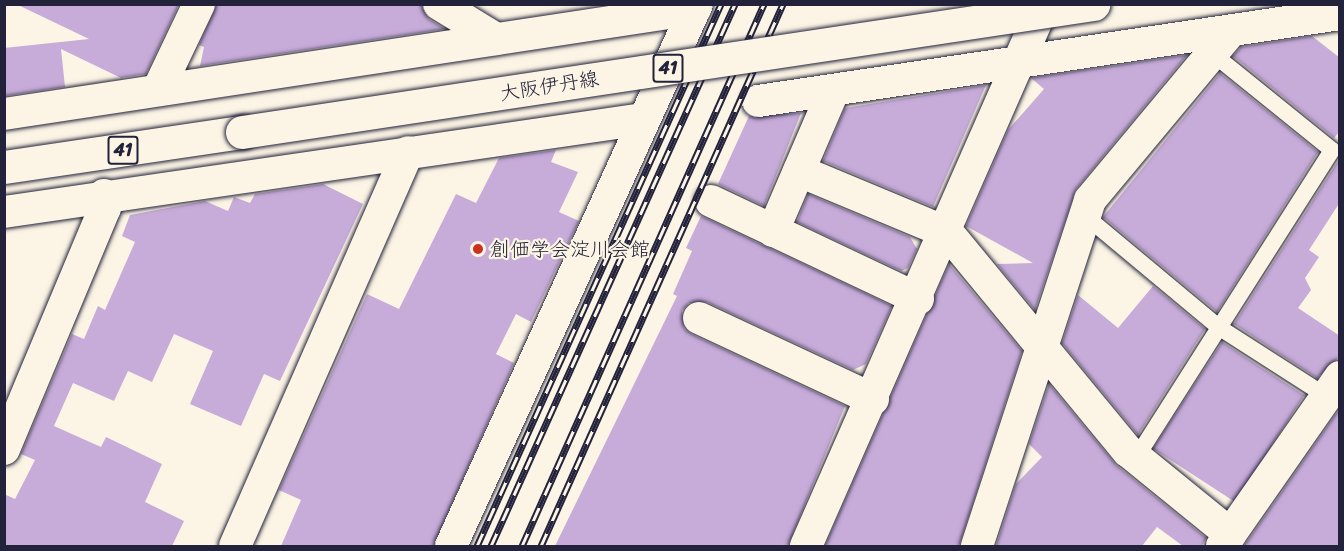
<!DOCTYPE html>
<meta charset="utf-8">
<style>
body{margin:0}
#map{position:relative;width:1344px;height:551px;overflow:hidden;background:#fcf5e5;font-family:Sriracha,"Klee One",sans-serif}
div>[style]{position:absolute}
.building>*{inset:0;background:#c7abd9;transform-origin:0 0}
.roads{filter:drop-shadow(0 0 2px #22223b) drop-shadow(0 0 2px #22223b)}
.lane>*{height:16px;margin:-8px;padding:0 8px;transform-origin:8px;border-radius:8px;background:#fcf5e5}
.street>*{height:32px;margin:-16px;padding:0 16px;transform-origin:16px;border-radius:16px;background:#fcf5e5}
.primary>*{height:33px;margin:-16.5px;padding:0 16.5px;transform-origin:16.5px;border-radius:16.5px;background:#fcf5e5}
.rail>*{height:7px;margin-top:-3.5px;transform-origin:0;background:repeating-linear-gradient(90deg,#fcf5e5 0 14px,#22223b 0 28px);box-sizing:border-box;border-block:2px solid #22223b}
.bridges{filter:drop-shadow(0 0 2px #22223b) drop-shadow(0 0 2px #22223b)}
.primary-bridge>*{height:33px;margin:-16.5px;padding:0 16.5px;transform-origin:16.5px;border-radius:16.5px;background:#fcf5e5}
.dots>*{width:16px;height:16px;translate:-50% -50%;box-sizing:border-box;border:3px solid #fcf5e5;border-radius:50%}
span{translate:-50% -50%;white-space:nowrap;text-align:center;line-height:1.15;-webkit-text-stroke:4.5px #fcf5e5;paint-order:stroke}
.shield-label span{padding:2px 4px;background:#fcf5e5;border:2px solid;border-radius:4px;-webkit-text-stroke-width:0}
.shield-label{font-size:18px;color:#22223b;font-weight:700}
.street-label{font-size:20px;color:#22223b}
.poi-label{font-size:20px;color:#22223b}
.left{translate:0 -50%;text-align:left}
.frame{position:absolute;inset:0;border:6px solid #22223b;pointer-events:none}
</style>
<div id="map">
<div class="building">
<i style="clip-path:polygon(16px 4px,179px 4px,146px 74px,121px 78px,61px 49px,65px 87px,4px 96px,4px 48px,89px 39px)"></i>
<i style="clip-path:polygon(217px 4px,421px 4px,429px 19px,445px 29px,200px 66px,204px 47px,199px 45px)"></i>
<i style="clip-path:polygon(1312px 36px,1340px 58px,1340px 131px,1334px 138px,1233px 56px,1241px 47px)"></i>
<i style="clip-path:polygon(1187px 55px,1076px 189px,1035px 310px,997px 264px,1033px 263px,966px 226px,1008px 130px,1044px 89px,1031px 78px)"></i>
<i style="clip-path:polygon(1220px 73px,1318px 152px,1217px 312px,1103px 217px)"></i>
<i style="clip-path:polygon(986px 85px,933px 207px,823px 161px,845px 108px)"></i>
<i style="clip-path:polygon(801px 113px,764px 206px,718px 184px,749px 116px)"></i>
<i style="clip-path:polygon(556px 150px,551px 162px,578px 172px,559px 212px,579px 221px,531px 322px,516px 314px,496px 354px,514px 363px,433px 546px,281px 546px,301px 500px,279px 490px,367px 294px,399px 309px,456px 194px,476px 203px,499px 158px)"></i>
<i style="clip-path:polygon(1340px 158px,1340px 202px,1309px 250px,1319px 257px,1305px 278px,1311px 290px,1298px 308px,1340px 336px,1340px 356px,1317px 378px,1234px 324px)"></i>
<i style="clip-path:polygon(323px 184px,363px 204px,280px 381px,264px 374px,241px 426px,190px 404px,213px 351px,174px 334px,152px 382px,128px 371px,114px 401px,73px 383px,54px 426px,101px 447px,106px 437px,162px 464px,145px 502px,184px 521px,172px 546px,4px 546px,4px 494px,15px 499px,35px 460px,21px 454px,72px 334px,84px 339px,98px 306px,105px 310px,135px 242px,122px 236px,130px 215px,205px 201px,228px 211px,234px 197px,250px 203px,255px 194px)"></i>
<i style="clip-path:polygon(808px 194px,910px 237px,917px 249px,908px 268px,901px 271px,797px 222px)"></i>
<i style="clip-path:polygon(701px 216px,892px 306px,866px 364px,853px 370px,707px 302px,689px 303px,682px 311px,684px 328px,691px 334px,845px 406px,788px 546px,555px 546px,677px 296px,673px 294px,692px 251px,686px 248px)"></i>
<i style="clip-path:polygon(949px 264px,1022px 351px,959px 546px,825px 546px)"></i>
<i style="clip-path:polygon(1153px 286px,1205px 329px,1138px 435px,1062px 343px,1078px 295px,1118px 328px)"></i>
<i style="left:1222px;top:342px;width:98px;height:127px;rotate:33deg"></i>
<i style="clip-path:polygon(1049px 384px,1116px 465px,1206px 538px,1202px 546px,1183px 546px,1157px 527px,1142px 546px,996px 546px,1016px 484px,1042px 457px,1029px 444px)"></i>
<i style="clip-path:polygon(1338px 411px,1340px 546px,1244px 546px)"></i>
</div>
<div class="roads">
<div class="lane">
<i style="left:1083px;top:214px;width:178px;rotate:39.8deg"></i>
<i style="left:1220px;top:328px;width:126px;rotate:32.7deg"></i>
<i style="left:1136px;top:458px;width:365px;rotate:-57.5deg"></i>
<i style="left:1332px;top:150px;width:154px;rotate:-141.1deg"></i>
</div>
<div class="street">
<i style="left:439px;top:4px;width:67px;rotate:31.6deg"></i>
<i style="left:158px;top:90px;width:95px;rotate:-64.5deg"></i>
<i style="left:758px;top:101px;width:588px;rotate:-8.5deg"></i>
<i style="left:4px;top:114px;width:699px;rotate:-8.64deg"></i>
<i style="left:799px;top:171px;width:161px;rotate:22.6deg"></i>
<i style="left:948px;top:233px;width:283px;rotate:50.5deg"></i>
<i style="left:1128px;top:451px;width:132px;rotate:39.1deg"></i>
<i style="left:711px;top:201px;width:229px;rotate:25.3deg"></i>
<i style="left:4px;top:212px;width:647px;rotate:-8.27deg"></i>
<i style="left:773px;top:231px;width:149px;rotate:-66.7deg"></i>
<i style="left:699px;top:318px;width:192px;rotate:25deg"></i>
<i style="left:4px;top:449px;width:261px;rotate:-67.3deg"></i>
<i style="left:105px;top:208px;width:13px;rotate:-94deg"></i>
<i style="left:235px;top:546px;width:430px;rotate:-66.3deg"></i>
<i style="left:451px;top:546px;width:595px;rotate:-65.59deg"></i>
<i style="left:806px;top:546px;width:592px;rotate:-66.29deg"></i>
<i style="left:977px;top:546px;width:364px;rotate:-71.9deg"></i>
<i style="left:1090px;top:200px;width:219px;rotate:-50.2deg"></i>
<i style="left:1222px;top:546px;width:206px;rotate:-55.1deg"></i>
</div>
<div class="primary">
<i style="left:4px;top:167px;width:241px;rotate:-8.4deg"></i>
</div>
</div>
<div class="rail">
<i style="left:477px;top:546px;width:594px;rotate:-65.76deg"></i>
<i style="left:491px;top:546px;width:594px;rotate:-65.76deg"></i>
<i style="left:522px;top:546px;width:594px;rotate:-65.94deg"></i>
<i style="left:541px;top:546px;width:594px;rotate:-65.94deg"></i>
</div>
<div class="bridges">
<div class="primary-bridge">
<i style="left:242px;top:132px;width:861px;rotate:-8.55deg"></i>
</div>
</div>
<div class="dots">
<i style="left:478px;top:249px;background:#c8321e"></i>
</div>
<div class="shield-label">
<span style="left:668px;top:68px">41</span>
<span style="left:123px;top:150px">41</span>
</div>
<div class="street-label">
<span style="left:549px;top:86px;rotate:-9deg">大阪伊丹線</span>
</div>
<div class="poi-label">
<span class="left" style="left:490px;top:249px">創価学会淀川会館</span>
</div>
<div class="frame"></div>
</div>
